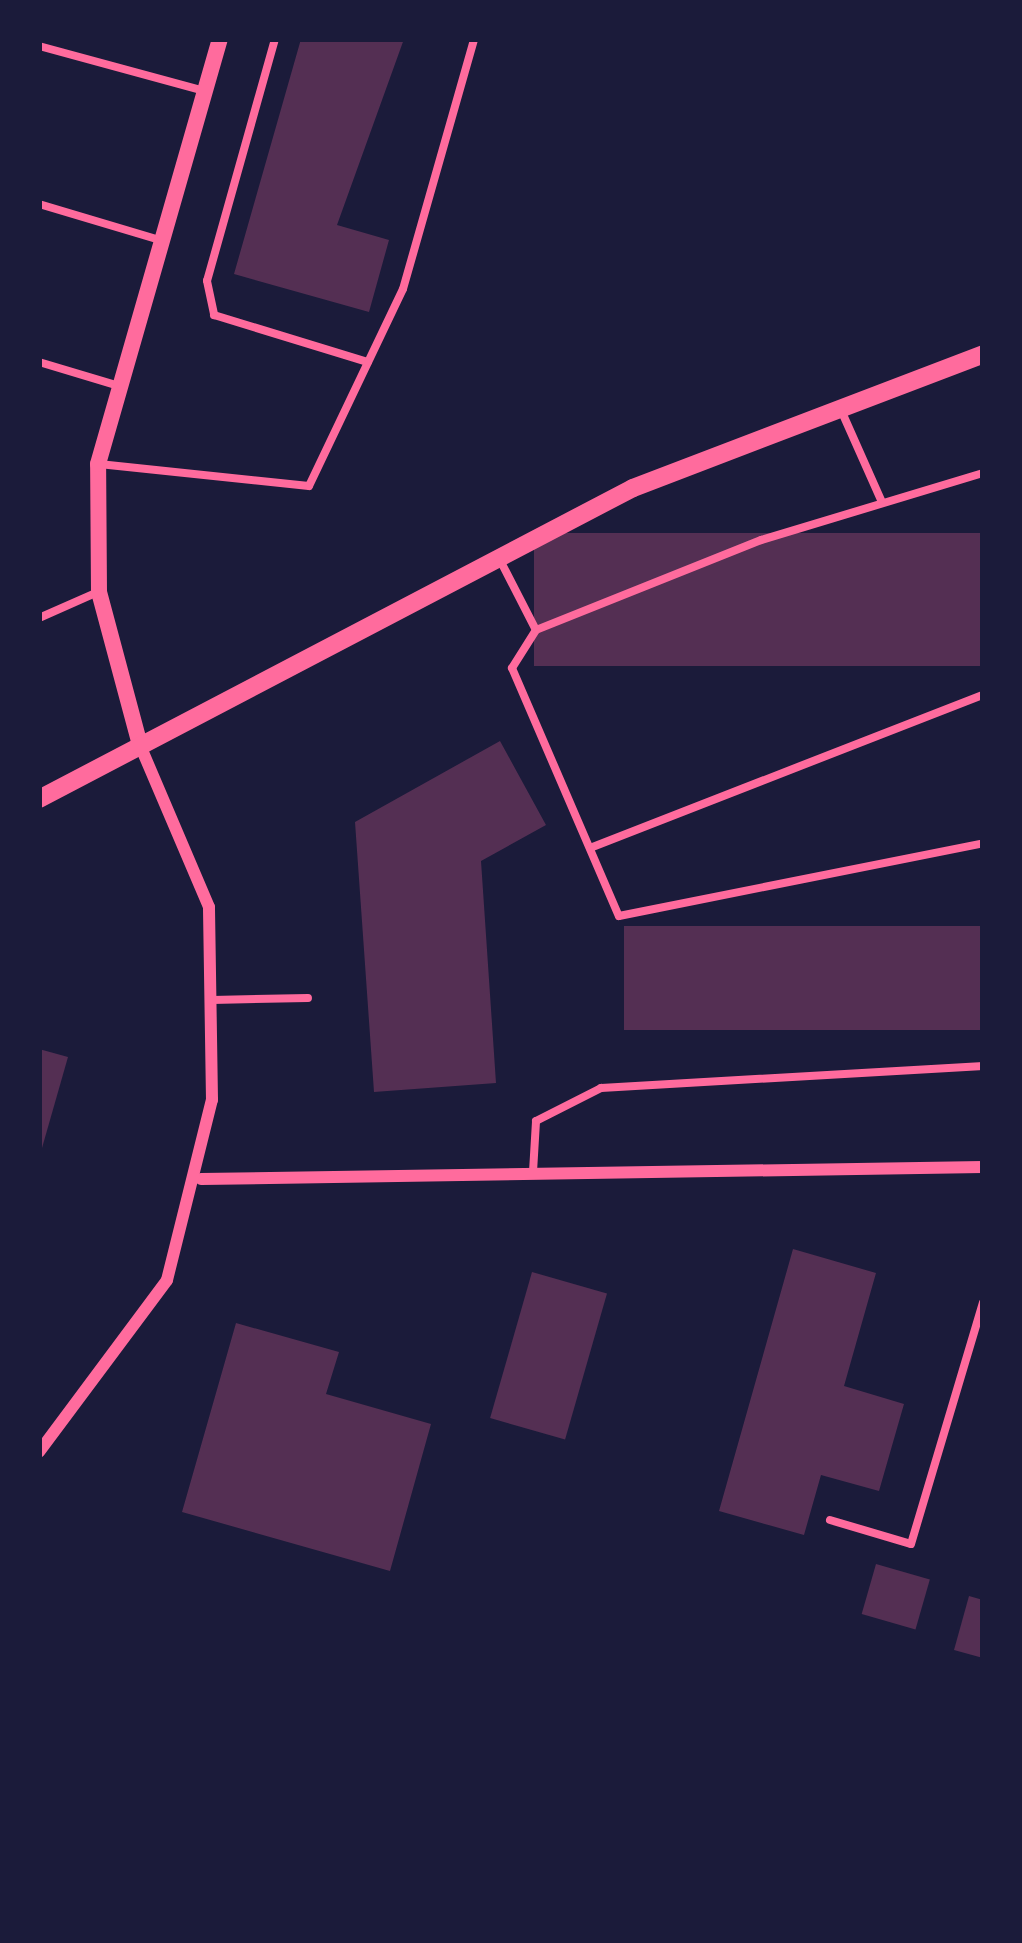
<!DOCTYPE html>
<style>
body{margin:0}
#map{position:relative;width:1022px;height:1943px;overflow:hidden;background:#1b1b3a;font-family:"PT Sans",sans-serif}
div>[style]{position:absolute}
.building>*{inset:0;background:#542f53;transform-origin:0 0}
.service>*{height:8px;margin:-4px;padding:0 4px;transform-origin:4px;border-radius:4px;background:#ff6b9d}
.minor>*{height:12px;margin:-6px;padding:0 6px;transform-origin:6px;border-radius:6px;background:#ff6b9d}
.tertiary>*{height:16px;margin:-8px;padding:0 8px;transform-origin:8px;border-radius:8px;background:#ff6b9d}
.secondary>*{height:18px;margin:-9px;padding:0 9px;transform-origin:9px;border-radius:9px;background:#ff6b9d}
span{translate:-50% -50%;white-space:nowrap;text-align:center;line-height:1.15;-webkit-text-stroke:12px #1b1b3a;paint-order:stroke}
.frame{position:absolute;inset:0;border:42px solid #1b1b3a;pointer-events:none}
</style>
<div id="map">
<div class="building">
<i style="clip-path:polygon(301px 39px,404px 39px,337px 225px,389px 240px,369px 312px,234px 274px)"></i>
<i style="left:983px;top:533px;width:133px;height:449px;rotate:90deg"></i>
<i style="clip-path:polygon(500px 741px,546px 825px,481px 861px,496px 1083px,374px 1092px,355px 822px)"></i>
<i style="left:983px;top:926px;width:104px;height:359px;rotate:90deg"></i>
<i style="clip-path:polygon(39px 1049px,68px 1057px,40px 1155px,39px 1155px)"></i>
<i style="clip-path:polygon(793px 1249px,876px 1273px,844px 1386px,904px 1404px,879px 1491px,821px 1475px,804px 1535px,719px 1511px)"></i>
<i style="left:532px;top:1272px;width:78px;height:152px;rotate:16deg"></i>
<i style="clip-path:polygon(236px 1323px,339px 1352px,326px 1394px,431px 1424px,390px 1571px,182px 1512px)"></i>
<i style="left:876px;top:1564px;width:56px;height:52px;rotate:16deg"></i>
<i style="clip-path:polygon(969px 1596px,983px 1600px,983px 1658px,954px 1650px)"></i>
</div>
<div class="service">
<i style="left:275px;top:39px;width:251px;rotate:105.7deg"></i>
<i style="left:207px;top:281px;width:35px;rotate:78deg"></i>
<i style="left:214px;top:315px;width:161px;rotate:17deg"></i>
<i style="left:39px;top:46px;width:172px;rotate:15.2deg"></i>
<i style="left:39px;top:204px;width:126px;rotate:16.6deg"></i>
<i style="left:39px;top:362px;width:84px;rotate:16.7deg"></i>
<i style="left:841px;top:410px;width:101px;rotate:66deg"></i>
<i style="left:99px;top:464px;width:211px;rotate:6deg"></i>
<i style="left:309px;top:486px;width:218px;rotate:-64.5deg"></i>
<i style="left:403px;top:289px;width:260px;rotate:-74.1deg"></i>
<i style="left:983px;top:473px;width:232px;rotate:163.2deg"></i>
<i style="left:761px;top:540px;width:242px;rotate:158.2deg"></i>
<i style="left:536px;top:630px;width:45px;rotate:122.3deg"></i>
<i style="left:512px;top:668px;width:270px;rotate:66.7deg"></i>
<i style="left:619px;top:916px;width:371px;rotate:-11.3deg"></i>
<i style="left:501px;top:562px;width:76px;rotate:62.8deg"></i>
<i style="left:39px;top:618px;width:64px;rotate:-23.8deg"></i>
<i style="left:590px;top:848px;width:422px;rotate:-21.3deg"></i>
<i style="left:212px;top:1000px;width:96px;rotate:-1.2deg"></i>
<i style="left:533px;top:1172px;width:51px;rotate:-86.6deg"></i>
<i style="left:536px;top:1121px;width:73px;rotate:-26.9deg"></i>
<i style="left:601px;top:1088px;width:383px;rotate:-3.3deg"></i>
<i style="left:830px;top:1520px;width:84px;rotate:16.5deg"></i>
<i style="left:911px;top:1544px;width:252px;rotate:-73.4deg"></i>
</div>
<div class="minor">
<i style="left:201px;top:1179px;width:782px;rotate:-0.88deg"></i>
<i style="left:39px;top:1452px;width:214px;rotate:-53.3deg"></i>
<i style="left:167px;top:1280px;width:186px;rotate:-76deg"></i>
<i style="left:212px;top:1100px;width:193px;rotate:-90.9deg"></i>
<i style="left:209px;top:907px;width:176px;rotate:-113.1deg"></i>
</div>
<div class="tertiary">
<i style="left:140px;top:745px;width:158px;rotate:-105deg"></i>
<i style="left:99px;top:592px;width:128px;rotate:-90.4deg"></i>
<i style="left:98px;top:464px;width:442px;rotate:-74deg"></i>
</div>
<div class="secondary">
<i style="left:39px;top:799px;width:670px;rotate:-27.64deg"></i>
<i style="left:633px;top:488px;width:375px;rotate:-20.9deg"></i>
</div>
<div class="frame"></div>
</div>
